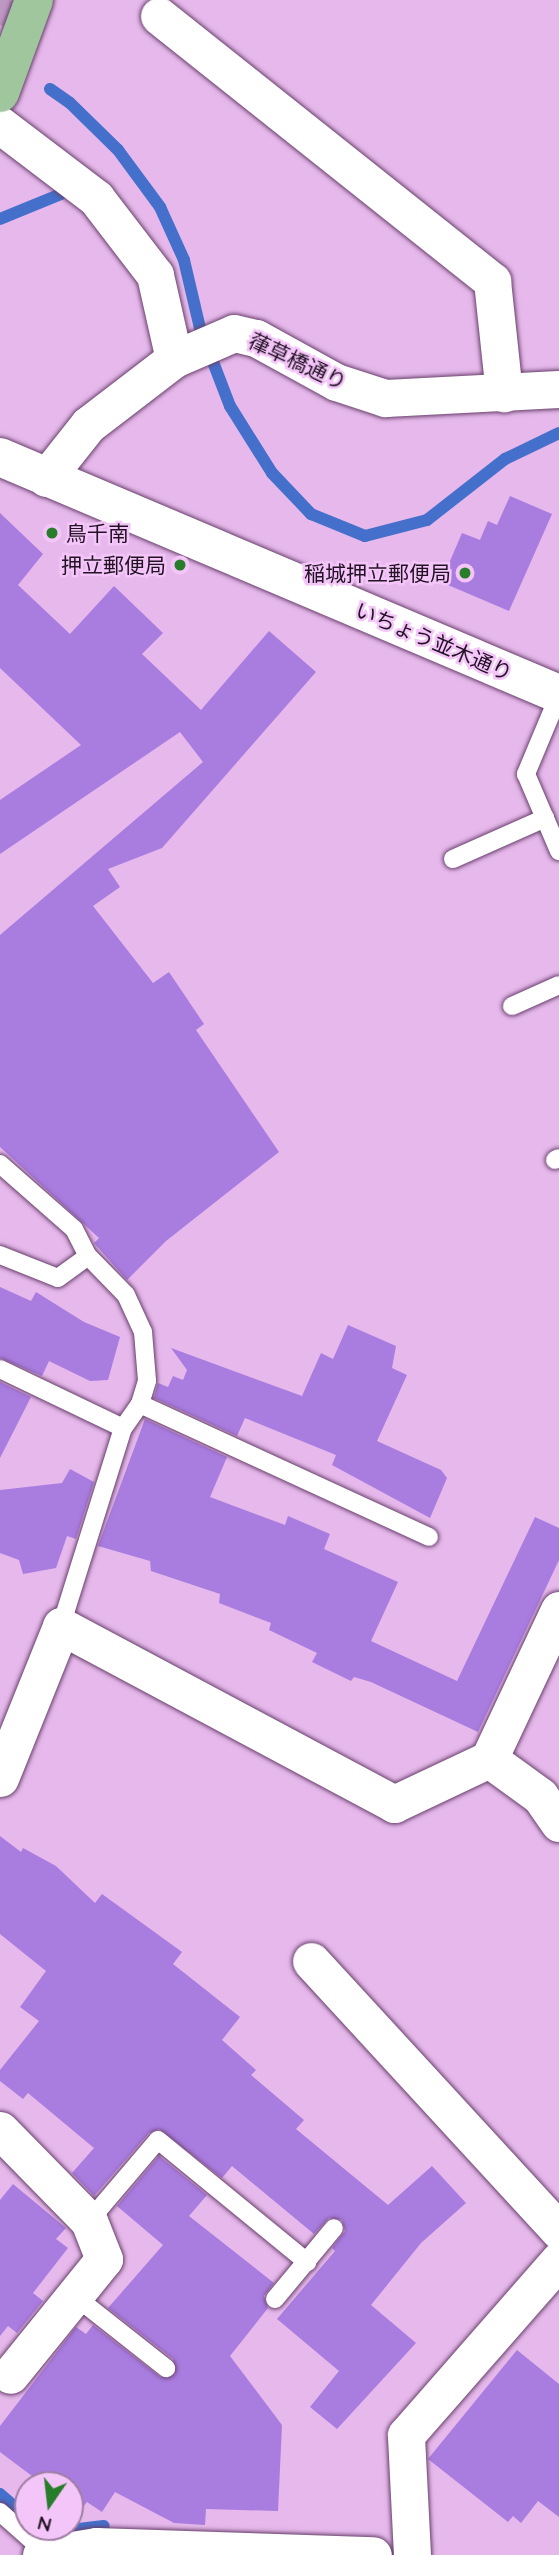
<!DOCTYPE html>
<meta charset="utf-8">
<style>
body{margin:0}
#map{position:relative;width:559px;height:2555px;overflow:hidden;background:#e6b8eb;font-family:Quicksand,"Noto Sans JP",sans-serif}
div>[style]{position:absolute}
.stream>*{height:12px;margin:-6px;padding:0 6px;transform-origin:6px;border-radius:6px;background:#446fca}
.building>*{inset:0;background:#a97ce0}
.primary-tunnel>*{height:38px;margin-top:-19px;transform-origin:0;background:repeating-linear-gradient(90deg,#bf97c3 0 38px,transparent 0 57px)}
.roads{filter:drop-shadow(0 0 2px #68406c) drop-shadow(0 0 2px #68406c)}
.service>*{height:18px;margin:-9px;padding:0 9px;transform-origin:9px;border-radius:9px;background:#fff}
.minor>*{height:37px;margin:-18.5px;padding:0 18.5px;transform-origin:18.5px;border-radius:18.5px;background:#fff}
.tertiary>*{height:38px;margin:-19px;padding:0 19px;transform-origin:19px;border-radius:19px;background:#fff}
.primary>*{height:38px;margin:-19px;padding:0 19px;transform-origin:19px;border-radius:19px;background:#a0c69e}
.dots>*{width:19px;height:19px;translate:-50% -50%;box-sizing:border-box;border:4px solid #f4c5f8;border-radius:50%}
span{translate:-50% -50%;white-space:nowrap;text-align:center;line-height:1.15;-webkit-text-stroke:5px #f4c5f8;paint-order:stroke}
.street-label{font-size:21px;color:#221224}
.poi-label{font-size:21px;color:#221224}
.left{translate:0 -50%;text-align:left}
.right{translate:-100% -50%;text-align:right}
.north{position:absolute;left:14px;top:2471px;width:70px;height:70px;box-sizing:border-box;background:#f4c5f8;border:2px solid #a07da3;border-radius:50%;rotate:194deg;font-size:19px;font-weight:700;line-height:28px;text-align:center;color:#221224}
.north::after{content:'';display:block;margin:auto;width:24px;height:32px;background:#287d2a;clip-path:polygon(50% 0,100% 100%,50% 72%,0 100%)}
</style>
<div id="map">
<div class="stream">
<i style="left:50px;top:89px;width:24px;rotate:35deg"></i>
<i style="left:70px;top:103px;width:67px;rotate:44.4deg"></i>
<i style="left:118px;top:150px;width:71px;rotate:53.6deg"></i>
<i style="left:160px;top:207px;width:58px;rotate:65.6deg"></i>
<i style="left:184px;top:260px;width:70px;rotate:76.8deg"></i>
<i style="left:200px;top:328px;width:84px;rotate:69deg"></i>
<i style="left:230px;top:406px;width:79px;rotate:57.9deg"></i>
<i style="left:272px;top:473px;width:57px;rotate:46.4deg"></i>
<i style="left:311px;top:514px;width:58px;rotate:22.2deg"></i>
<i style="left:365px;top:536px;width:64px;rotate:-14.5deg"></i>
<i style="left:427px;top:520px;width:99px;rotate:-38deg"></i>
<i style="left:505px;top:459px;width:60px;rotate:-25.7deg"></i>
<i style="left:0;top:219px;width:66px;rotate:-22.3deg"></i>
<i style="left:0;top:2494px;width:37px;rotate:41deg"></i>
<i style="left:44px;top:2527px;width:11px;rotate:27deg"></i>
<i style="left:54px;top:2532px;width:50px;rotate:-6.8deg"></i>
</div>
<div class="building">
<i style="clip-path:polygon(510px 496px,552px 514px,509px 611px,441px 582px,462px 533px,480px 540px,488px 521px,497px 525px)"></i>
<i style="clip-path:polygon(0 513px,43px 554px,18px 585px,70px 634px,114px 586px,163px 633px,142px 654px,201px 710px,269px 631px,316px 672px,162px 848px,108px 869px,120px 887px,93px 906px,153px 983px,169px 972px,204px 1024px,196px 1030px,279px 1152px,166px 1241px,127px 1280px,94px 1243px,99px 1238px,0 1147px,0 935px,203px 762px,180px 732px,0 854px,0 800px,81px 745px,0 668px)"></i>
<i style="clip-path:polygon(0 1287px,31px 1301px,36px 1292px,84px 1322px,120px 1337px,108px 1380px,90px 1381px,49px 1361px,42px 1376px,0 1358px)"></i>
<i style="clip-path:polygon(348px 1325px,396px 1346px,392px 1368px,407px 1375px,377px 1441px,441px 1470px,447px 1478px,430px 1518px,332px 1465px,336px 1455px,245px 1418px,237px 1436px,154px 1398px,158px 1383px,168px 1387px,173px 1376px,183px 1380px,187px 1370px,171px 1348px,302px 1396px,321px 1353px,333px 1359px)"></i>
<i style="clip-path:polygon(0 1382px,31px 1397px,0 1458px)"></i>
<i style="clip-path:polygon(145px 1419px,227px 1457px,210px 1497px,285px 1525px,288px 1516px,330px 1534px,324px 1549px,398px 1582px,371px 1641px,457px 1681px,535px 1517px,559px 1528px,559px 1560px,478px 1732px,371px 1682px,354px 1677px,351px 1681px,312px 1662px,317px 1653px,269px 1630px,271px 1623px,219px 1603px,220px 1594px,151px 1571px,150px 1561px,98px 1546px)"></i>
<i style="clip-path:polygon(70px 1469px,94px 1482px,76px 1539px,67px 1536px,56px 1568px,23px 1574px,19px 1560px,0 1553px,0 1490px,62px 1483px)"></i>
<i style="clip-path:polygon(0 1836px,21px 1852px,23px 1848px,56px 1866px,95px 1903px,102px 1894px,182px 1952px,173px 1964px,240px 2017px,222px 2040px,256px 2070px,251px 2075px,304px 2120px,296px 2129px,388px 2205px,432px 2166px,466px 2203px,421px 2243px,371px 2305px,416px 2343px,337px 2429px,310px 2407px,339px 2371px,277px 2319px,335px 2251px,332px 2248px,345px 2231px,342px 2220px,329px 2218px,314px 2234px,232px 2166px,222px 2178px,159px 2129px,149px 2133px,94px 2196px,72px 2173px,94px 2148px,28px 2093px,23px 2099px,0 2081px,0 2070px,39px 2021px,20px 2007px,46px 1971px,0 1934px)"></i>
<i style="clip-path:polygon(159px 2156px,207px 2195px,189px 2216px,274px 2283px,264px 2296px,268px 2308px,230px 2356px,282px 2425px,278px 2511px,206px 2509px,205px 2525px,174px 2523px,115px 2492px,102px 2512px,87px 2502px,80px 2511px,70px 2504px,70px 2485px,44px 2485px,0 2452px,0 2426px,76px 2327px,86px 2334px,93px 2325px,160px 2377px,175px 2374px,173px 2359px,108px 2308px,163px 2245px,117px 2206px)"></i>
<i style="clip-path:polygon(13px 2184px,66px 2228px,56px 2239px,68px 2248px,33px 2293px,43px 2301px,17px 2333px,8px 2326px,0 2336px,0 2200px)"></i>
<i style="clip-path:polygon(517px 2350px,559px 2384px,559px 2517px,538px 2501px,521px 2523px,513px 2516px,508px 2522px,428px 2459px)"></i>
</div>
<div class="primary-tunnel">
<i style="left:0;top:25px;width:27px;rotate:-70deg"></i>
</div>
<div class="roads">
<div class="service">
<i style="left:559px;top:695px;width:86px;rotate:112.7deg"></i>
<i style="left:526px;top:774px;width:84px;rotate:66.8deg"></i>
<i style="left:453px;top:859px;width:101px;rotate:-24deg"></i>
<i style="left:512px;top:1006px;width:51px;rotate:-24.1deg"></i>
<i style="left:555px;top:1160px;width:4px;rotate:-27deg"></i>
<i style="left:0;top:1164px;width:98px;rotate:41.3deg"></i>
<i style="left:74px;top:1229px;width:30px;rotate:63deg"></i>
<i style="left:88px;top:1256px;width:54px;rotate:45.7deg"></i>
<i style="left:126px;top:1295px;width:41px;rotate:65.3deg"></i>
<i style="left:143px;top:1332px;width:49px;rotate:85.3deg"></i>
<i style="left:147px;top:1381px;width:24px;rotate:107deg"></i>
<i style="left:140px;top:1404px;width:29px;rotate:125deg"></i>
<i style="left:123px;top:1428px;width:207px;rotate:107.4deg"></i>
<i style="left:0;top:1255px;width:62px;rotate:21.6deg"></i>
<i style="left:58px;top:1278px;width:37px;rotate:-36deg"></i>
<i style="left:0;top:1369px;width:136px;rotate:25.6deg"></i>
<i style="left:140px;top:1404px;width:318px;rotate:24.7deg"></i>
<i style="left:89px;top:2221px;width:106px;rotate:-49.6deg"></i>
<i style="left:158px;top:2140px;width:193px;rotate:39.3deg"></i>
<i style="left:76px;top:2297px;width:115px;rotate:38.3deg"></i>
<i style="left:275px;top:2299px;width:92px;rotate:-50.3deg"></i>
<i style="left:0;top:2512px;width:60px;rotate:41.6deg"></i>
</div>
<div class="minor">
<i style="left:159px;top:16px;width:426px;rotate:38.5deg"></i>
<i style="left:492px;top:281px;width:113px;rotate:83.9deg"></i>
<i style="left:0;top:125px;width:121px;rotate:37.2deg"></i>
<i style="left:96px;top:198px;width:97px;rotate:52.5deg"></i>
<i style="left:155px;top:275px;width:86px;rotate:77.3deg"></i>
<i style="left:46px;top:478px;width:68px;rotate:-51.6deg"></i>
<i style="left:88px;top:425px;width:108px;rotate:-37.5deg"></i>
<i style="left:174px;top:359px;width:65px;rotate:-23.4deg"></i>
<i style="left:234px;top:333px;width:23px;rotate:13deg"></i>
<i style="left:256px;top:338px;width:91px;rotate:28.8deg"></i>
<i style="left:336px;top:382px;width:52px;rotate:18.1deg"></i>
<i style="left:385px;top:398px;width:174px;rotate:-3deg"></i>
<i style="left:559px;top:1610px;width:165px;rotate:115.2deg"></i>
<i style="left:489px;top:1759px;width:63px;rotate:36deg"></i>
<i style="left:540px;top:1796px;width:33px;rotate:55deg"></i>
<i style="left:0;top:1778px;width:164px;rotate:-68.1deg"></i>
<i style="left:61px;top:1626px;width:378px;rotate:28.1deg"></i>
<i style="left:394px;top:1804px;width:105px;rotate:-25.3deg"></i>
<i style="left:311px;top:1961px;width:367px;rotate:47.4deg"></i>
<i style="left:0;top:2130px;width:127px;rotate:45.6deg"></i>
<i style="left:89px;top:2221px;width:41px;rotate:68.5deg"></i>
<i style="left:104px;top:2259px;width:149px;rotate:129deg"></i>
<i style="left:41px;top:2555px;width:56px;rotate:-9.3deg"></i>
<i style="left:96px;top:2546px;width:277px;rotate:1.9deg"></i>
<i style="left:412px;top:2555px;width:120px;rotate:-92.9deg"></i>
<i style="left:406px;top:2435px;width:232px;rotate:-48.8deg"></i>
</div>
<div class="tertiary">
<i style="left:0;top:457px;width:607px;rotate:22.98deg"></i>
</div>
<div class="primary">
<i style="left:0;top:93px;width:99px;rotate:-69.9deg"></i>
</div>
</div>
<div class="dots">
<i style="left:52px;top:533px;background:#287d2a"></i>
<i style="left:180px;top:565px;background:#287d2a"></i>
<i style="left:465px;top:573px;background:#287d2a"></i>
</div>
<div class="street-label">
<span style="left:298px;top:361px;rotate:25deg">葎草橋通り</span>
<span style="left:434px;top:641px;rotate:23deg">いちょう並木通り</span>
</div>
<div class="poi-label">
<span class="left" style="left:66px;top:533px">鳥千南</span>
<span class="right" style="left:166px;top:565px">押立郵便局</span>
<span class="right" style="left:451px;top:573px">稲城押立郵便局</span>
</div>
<div class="north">N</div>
</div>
